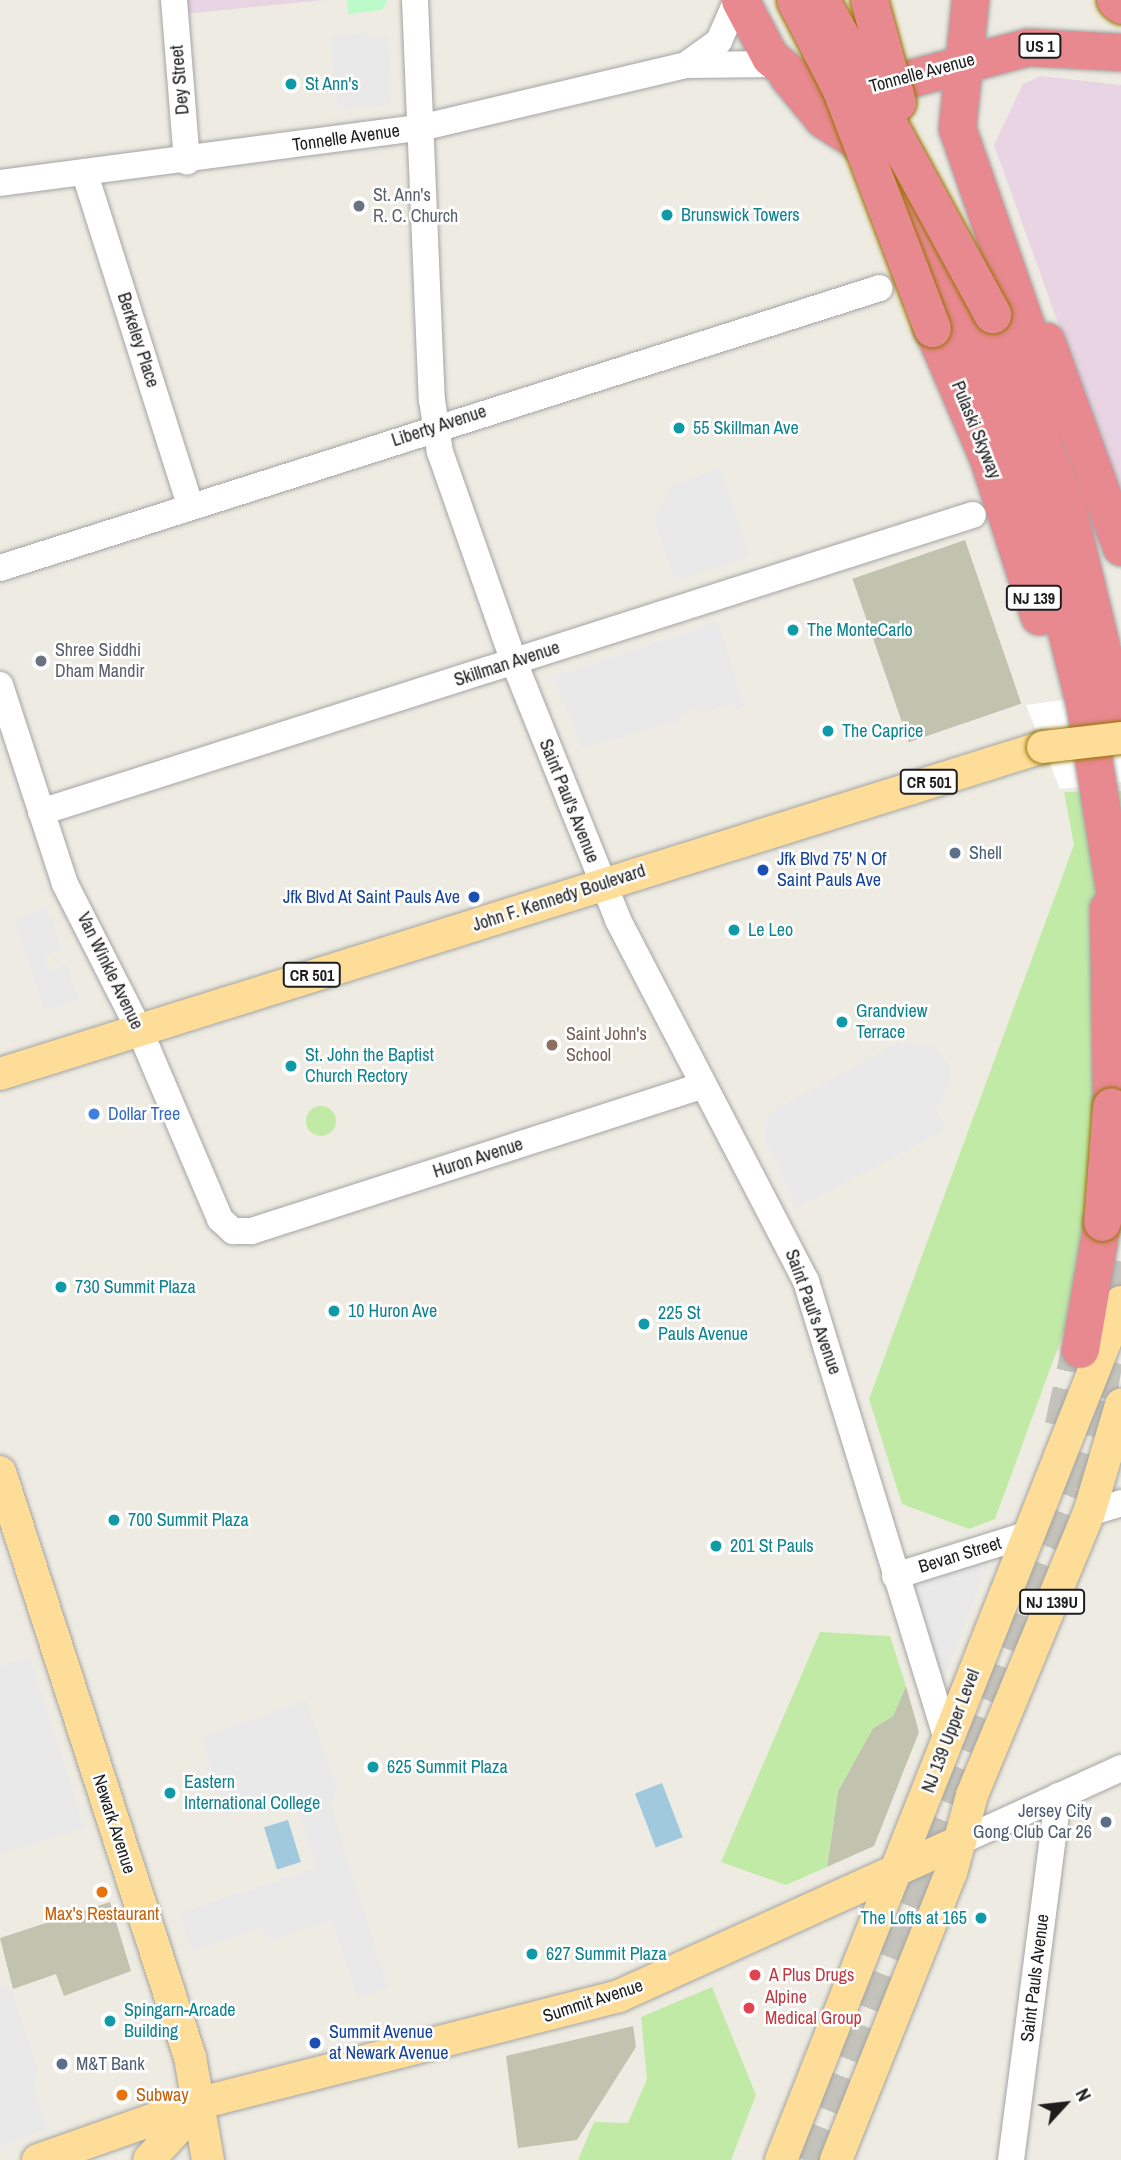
<!DOCTYPE html>
<style>
body{margin:0}
#map{position:relative;width:1121px;height:2160px;overflow:hidden;background:#eeece2;font-family:"Archivo Narrow",sans-serif}
div>[style]{position:absolute}
.industrial>*{inset:0;background:#e8d4e2}
.construction>*{inset:0;background:#c1c3ae;transform-origin:0 0}
.grass>*{inset:0;background:#c0eaa6}
.round{border-radius:50%}
.park>*{inset:0;background:#bdfac9}
.parking>*{inset:0;background:#e9e9e9}
.water>*{inset:0;background:#a1c9dd;transform-origin:0 0}
.pier>*{inset:0;background:#fff}
.highway-tunnel>*{height:37px;margin-top:-18.5px;transform-origin:0;background:repeating-linear-gradient(90deg,#c4c3bb 0 37px,transparent 0 55px)}
.roads{filter:drop-shadow(0 0 2px #a4a4a4) drop-shadow(0 0 2px #a4a4a4)}
.minor>*{height:26px;margin:-13px;padding:0 13px;transform-origin:13px;border-radius:13px;background:#fff}
.major>*{height:32px;margin:-16px;padding:0 16px;transform-origin:16px;border-radius:16px;background:#fddd98}
.highway>*{height:37px;margin:-18.5px;padding:0 18.5px;transform-origin:18.5px;border-radius:18.5px;background:#e8888f}
.bridges{filter:drop-shadow(0 0 2px #967400) drop-shadow(0 0 2px #967400)}
.major-bridge>*{height:32px;margin:-16px;padding:0 16px;transform-origin:16px;border-radius:16px;background:#fddd98}
.highway-bridge>*{height:37px;margin:-18.5px;padding:0 18.5px;transform-origin:18.5px;border-radius:18.5px;background:#e8888f}
.dots>*{width:19px;height:19px;translate:-50% -50%;box-sizing:border-box;border:4px solid #fff;border-radius:50%}
span{translate:-50% -50%;white-space:nowrap;text-align:center;line-height:1.15;-webkit-text-stroke:5px #fff;paint-order:stroke}
.shield-label span{padding:2px 5px;background:#fff;border:2px solid;border-radius:5px;-webkit-text-stroke-width:0}
.shield-label{font-size:16px;color:#1d1d1d;font-weight:700}
.street-label{font-size:18px;color:#1d1d1d}
.culture-label{font-size:18px;color:#0d838f}
.left{translate:0 -50%;text-align:left}
.right{translate:-100% -50%;text-align:right}
.worship-label{font-size:18px;color:#5b616d}
.service-label{font-size:18px;color:#4e5e75}
.transit-label{font-size:18px;color:#164399}
.education-label{font-size:18px;color:#785e54}
.shop-label{font-size:18px;color:#366cbe}
.food-label{font-size:18px;color:#c56008}
.health-label{font-size:18px;color:#be3a42}
.north{position:absolute;left:1030px;top:2069px;width:70px;height:70px;-webkit-text-stroke:5px #fff;paint-order:stroke;rotate:63deg;font-size:19px;font-weight:700;line-height:28px;text-align:center;color:#1d1d1d}
.north::after{content:'';display:block;margin:auto;width:24px;height:32px;background:#1d1d1d;clip-path:polygon(50% 0,100% 100%,50% 72%,0 100%)}
</style>
<div id="map">
<div class="industrial">
<i style="clip-path:polygon(183px 0,324px 0,184px 14px)"></i>
<i style="clip-path:polygon(1041px 76px,1121px 85px,1121px 498px,994px 145px,1023px 84px)"></i>
</div>
<div class="construction">
<i style="left:965px;top:540px;width:173px;height:119px;rotate:71deg"></i>
<i style="clip-path:polygon(906px 1686px,919px 1732px,874px 1846px,827px 1867px,838px 1791px,873px 1728px,893px 1716px)"></i>
<i style="clip-path:polygon(110px 1902px,131px 1971px,64px 1996px,56px 1974px,13px 1989px,0 1938px)"></i>
<i style="clip-path:polygon(633px 2026px,636px 2047px,577px 2140px,518px 2148px,506px 2056px)"></i>
</div>
<div class="grass">
<i style="clip-path:polygon(1121px 791px,1121px 1176px,995px 1519px,969px 1529px,902px 1504px,869px 1399px,1074px 845px,1064px 792px)"></i>
<i class="round" style="left:306px;top:1106px;width:30px;height:30px"></i>
<i style="clip-path:polygon(820px 1632px,890px 1636px,906px 1686px,893px 1716px,873px 1728px,838px 1791px,827px 1867px,786px 1885px,721px 1862px)"></i>
<i style="clip-path:polygon(712px 1987px,756px 2095px,731px 2160px,578px 2160px,594px 2122px,628px 2123px,647px 2079px,641px 2017px)"></i>
</div>
<div class="park">
<i style="clip-path:polygon(347px 0,387px 0,387px 2px,382px 10px,348px 14px)"></i>
</div>
<div class="parking">
<i style="clip-path:polygon(365px 32px,367px 38px,388px 36px,391px 104px,338px 110px,331px 36px)"></i>
<i style="clip-path:polygon(721px 468px,750px 556px,675px 581px,654px 518px,671px 485px)"></i>
<i style="clip-path:polygon(718px 622px,745px 707px,736px 710px,733px 703px,703px 713px,700px 707px,679px 715px,680px 721px,581px 748px,553px 676px)"></i>
<i style="clip-path:polygon(46px 907px,62px 948px,43px 959px,50px 971px,66px 964px,78px 1000px,45px 1011px,14px 919px)"></i>
<i style="clip-path:polygon(899px 1042px,934px 1047px,949px 1064px,950px 1089px,936px 1108px,947px 1129px,797px 1208px,765px 1139px,767px 1114px)"></i>
<i style="clip-path:polygon(990px 1558px,942px 1684px,911px 1581px)"></i>
<i style="clip-path:polygon(30px 1657px,84px 1828px,0 1854px,0 1666px)"></i>
<i style="clip-path:polygon(306px 1701px,338px 1788px,331px 1806px,388px 1988px,358px 1998px,332px 1920px,267px 1941px,262px 1928px,191px 1951px,179px 1913px,316px 1868px,292px 1795px,226px 1816px,201px 1737px)"></i>
<i style="clip-path:polygon(9px 1984px,38px 2070px,33px 2087px,48px 2128px,0 2147px,0 1987px)"></i>
</div>
<div class="water">
<i style="left:662px;top:1783px;width:58px;height:29px;rotate:69deg"></i>
<i style="left:288px;top:1820px;width:44px;height:25px;rotate:73deg"></i>
</div>
<div class="pier">
<i style="clip-path:polygon(1121px 692px,1121px 782px,1060px 789px,1026px 705px)"></i>
</div>
<div class="highway-tunnel">
<i style="left:1063px;top:1426px;width:79px;rotate:-77.6deg"></i>
<i style="left:805px;top:2160px;width:724px;rotate:-68.43deg"></i>
<i style="left:1071px;top:1487px;width:94px;rotate:-73.3deg"></i>
<i style="left:1098px;top:1397px;width:138px;rotate:-80.4deg"></i>
</div>
<div class="roads">
<div class="minor">
<i style="left:174px;top:0;width:162px;rotate:85.4deg"></i>
<i style="left:415px;top:0;width:400px;rotate:87.6deg"></i>
<i style="left:432px;top:400px;width:53px;rotate:81.3deg"></i>
<i style="left:440px;top:452px;width:223px;rotate:70.6deg"></i>
<i style="left:514px;top:662px;width:278px;rotate:68deg"></i>
<i style="left:618px;top:920px;width:407px;rotate:62.5deg"></i>
<i style="left:806px;top:1281px;width:479px;rotate:72.9deg"></i>
<i style="left:686px;top:65px;width:41px;rotate:-36deg"></i>
<i style="left:719px;top:41px;width:45px;rotate:-66.3deg"></i>
<i style="left:85px;top:174px;width:348px;rotate:72.4deg"></i>
<i style="left:0;top:183px;width:424px;rotate:-7.5deg"></i>
<i style="left:420px;top:128px;width:273px;rotate:-13.3deg"></i>
<i style="left:686px;top:65px;width:91px;rotate:-0.6deg"></i>
<i style="left:0;top:568px;width:923px;rotate:-17.65deg"></i>
<i style="left:0;top:685px;width:209px;rotate:71.9deg"></i>
<i style="left:65px;top:884px;width:163px;rotate:63deg"></i>
<i style="left:139px;top:1029px;width:207px;rotate:66.9deg"></i>
<i style="left:220px;top:1219px;width:18px;rotate:43deg"></i>
<i style="left:233px;top:1231px;width:19px"></i>
<i style="left:252px;top:1231px;width:474px;rotate:-17.9deg"></i>
<i style="left:41px;top:812px;width:978px;rotate:-17.68deg"></i>
<i style="left:1089px;top:1513px;width:34px;rotate:-17deg"></i>
<i style="left:895px;top:1576px;width:137px;rotate:-17.4deg"></i>
<i style="left:961px;top:1841px;width:176px;rotate:-24.5deg"></i>
<i style="left:1011px;top:2160px;width:367px;rotate:-82.6deg"></i>
</div>
<div class="major">
<i style="left:0;top:1074px;width:1093px;rotate:-17.41deg"></i>
<i style="left:0;top:1472px;width:615px;rotate:72.01deg"></i>
<i style="left:190px;top:2057px;width:105px;rotate:80.1deg"></i>
<i style="left:38px;top:2160px;width:172px;rotate:-19.4deg"></i>
<i style="left:200px;top:2103px;width:432px;rotate:-14.3deg"></i>
<i style="left:619px;top:1996px;width:375px;rotate:-24.4deg"></i>
<i style="left:149px;top:2160px;width:72px;rotate:-47.8deg"></i>
<i style="left:781px;top:2160px;width:923px;rotate:-68.38deg"></i>
<i style="left:836px;top:2160px;width:309px;rotate:-68.2deg"></i>
<i style="left:951px;top:1873px;width:81px;rotate:-74.9deg"></i>
<i style="left:972px;top:1795px;width:305px;rotate:-67.5deg"></i>
<i style="left:1089px;top:1513px;width:113px;rotate:-73.5deg"></i>
</div>
<div class="highway">
<i style="left:740px;top:0;width:64px;rotate:62.2deg"></i>
<i style="left:770px;top:57px;width:32px;rotate:39deg"></i>
<i style="left:795px;top:77px;width:37px;rotate:20deg"></i>
<i style="left:830px;top:90px;width:55px;rotate:-5.2deg"></i>
<i style="left:885px;top:85px;width:148px;rotate:-14.9deg"></i>
<i style="left:1028px;top:47px;width:93px;rotate:3.1deg"></i>
<i style="left:970px;top:0;width:129px;rotate:95.8deg"></i>
<i style="left:957px;top:128px;width:210px;rotate:70.8deg"></i>
<i style="left:1026px;top:326px;width:117px;rotate:81.2deg"></i>
<i style="left:787px;top:75px;width:57px;rotate:50.7deg"></i>
<i style="left:823px;top:119px;width:67px;rotate:32.7deg"></i>
<i style="left:887px;top:172px;width:211px;rotate:64.4deg"></i>
<i style="left:978px;top:362px;width:187px;rotate:69.6deg"></i>
<i style="left:1043px;top:537px;width:175px;rotate:76.1deg"></i>
<i style="left:1085px;top:707px;width:228px;rotate:80.9deg"></i>
<i style="left:992px;top:314px;width:206px;rotate:68.7deg"></i>
<i style="left:1067px;top:506px;width:229px;rotate:76.4deg"></i>
<i style="left:932px;top:328px;width:142px;rotate:66.7deg"></i>
<i style="left:988px;top:458px;width:166px;rotate:72.1deg"></i>
<i style="left:1046px;top:341px;width:219px;rotate:70deg"></i>
<i style="left:1108px;top:908px;width:198px;rotate:89.1deg"></i>
<i style="left:1080px;top:1349px;width:129px;rotate:-80.2deg"></i>
</div>
</div>
<div class="bridges">
<div class="major-bridge">
<i style="left:1043px;top:747px;width:79px;rotate:-6.6deg"></i>
</div>
<div class="highway-bridge">
<i style="left:795px;top:0;width:101px;rotate:62.9deg"></i>
<i style="left:841px;top:90px;width:255px;rotate:69.1deg"></i>
<i style="left:821px;top:0;width:358px;rotate:61.4deg"></i>
<i style="left:869px;top:0;width:106px;rotate:74.6deg"></i>
<i style="left:1115px;top:0;width:8px;rotate:40deg"></i>
<i style="left:1102px;top:1222px;width:116px;rotate:-85.6deg"></i>
</div>
</div>
<div class="dots">
<i style="left:291px;top:84px;background:#0f9aa8"></i>
<i style="left:359px;top:206px;background:#6b7280"></i>
<i style="left:667px;top:215px;background:#0f9aa8"></i>
<i style="left:679px;top:428px;background:#0f9aa8"></i>
<i style="left:793px;top:630px;background:#0f9aa8"></i>
<i style="left:41px;top:661px;background:#6b7280"></i>
<i style="left:828px;top:731px;background:#0f9aa8"></i>
<i style="left:955px;top:853px;background:#5c6f8a"></i>
<i style="left:763px;top:870px;background:#1a4fb4"></i>
<i style="left:474px;top:897px;background:#1a4fb4"></i>
<i style="left:734px;top:930px;background:#0f9aa8"></i>
<i style="left:842px;top:1022px;background:#0f9aa8"></i>
<i style="left:552px;top:1045px;background:#8d6e63"></i>
<i style="left:291px;top:1066px;background:#0f9aa8"></i>
<i style="left:94px;top:1114px;background:#3f7fe0"></i>
<i style="left:61px;top:1287px;background:#0f9aa8"></i>
<i style="left:334px;top:1311px;background:#0f9aa8"></i>
<i style="left:644px;top:1324px;background:#0f9aa8"></i>
<i style="left:114px;top:1520px;background:#0f9aa8"></i>
<i style="left:716px;top:1546px;background:#0f9aa8"></i>
<i style="left:373px;top:1767px;background:#0f9aa8"></i>
<i style="left:170px;top:1793px;background:#0f9aa8"></i>
<i style="left:1106px;top:1822px;background:#5c6f8a"></i>
<i style="left:102px;top:1892px;background:#e8710a"></i>
<i style="left:981px;top:1918px;background:#0f9aa8"></i>
<i style="left:532px;top:1954px;background:#0f9aa8"></i>
<i style="left:755px;top:1975px;background:#e0444e"></i>
<i style="left:749px;top:2008px;background:#e0444e"></i>
<i style="left:110px;top:2021px;background:#0f9aa8"></i>
<i style="left:315px;top:2043px;background:#1a4fb4"></i>
<i style="left:62px;top:2064px;background:#5c6f8a"></i>
<i style="left:122px;top:2095px;background:#e8710a"></i>
</div>
<div class="shield-label">
<span style="left:1040px;top:46px">US 1</span>
<span style="left:1034px;top:598px">NJ 139</span>
<span style="left:929px;top:782px">CR 501</span>
<span style="left:312px;top:975px">CR 501</span>
<span style="left:1052px;top:1602px">NJ 139U</span>
</div>
<div class="street-label">
<span style="left:922px;top:73px;rotate:-15deg">Tonnelle Avenue</span>
<span style="left:180px;top:80px;rotate:-95deg">Dey Street</span>
<span style="left:346px;top:138px;rotate:-8deg">Tonnelle Avenue</span>
<span style="left:138px;top:340px;rotate:72deg">Berkeley Place</span>
<span style="left:439px;top:426px;rotate:-18deg">Liberty Avenue</span>
<span style="left:976px;top:430px;rotate:68deg">Pulaski Skyway</span>
<span style="left:507px;top:664px;rotate:-18deg">Skillman Avenue</span>
<span style="left:569px;top:801px;rotate:68deg">Saint Paul's Avenue</span>
<span style="left:559px;top:898px;rotate:-18deg">John F. Kennedy Boulevard</span>
<span style="left:110px;top:971px;rotate:64deg">Van Winkle Avenue</span>
<span style="left:478px;top:1158px;rotate:-18deg">Huron Avenue</span>
<span style="left:813px;top:1312px;rotate:70deg">Saint Paul's Avenue</span>
<span style="left:960px;top:1555px;rotate:-17deg">Bevan Street</span>
<span style="left:951px;top:1731px;rotate:-69deg">NJ 139 Upper Level</span>
<span style="left:114px;top:1824px;rotate:72deg">Newark Avenue</span>
<span style="left:1035px;top:1978px;rotate:-83deg">Saint Pauls Avenue</span>
<span style="left:593px;top:2001px;rotate:-18deg">Summit Avenue</span>
</div>
<div class="culture-label">
<span class="left" style="left:305px;top:84px">St Ann's</span>
<span class="left" style="left:681px;top:215px">Brunswick Towers</span>
<span class="left" style="left:693px;top:428px">55 Skillman Ave</span>
<span class="left" style="left:807px;top:630px">The MonteCarlo</span>
<span class="left" style="left:842px;top:731px">The Caprice</span>
<span class="left" style="left:748px;top:930px">Le Leo</span>
<span class="left" style="left:856px;top:1022px">Grandview<br>Terrace</span>
<span class="left" style="left:305px;top:1066px">St. John the Baptist<br>Church Rectory</span>
<span class="left" style="left:75px;top:1287px">730 Summit Plaza</span>
<span class="left" style="left:348px;top:1311px">10 Huron Ave</span>
<span class="left" style="left:658px;top:1324px">225 St<br>Pauls Avenue</span>
<span class="left" style="left:128px;top:1520px">700 Summit Plaza</span>
<span class="left" style="left:730px;top:1546px">201 St Pauls</span>
<span class="left" style="left:387px;top:1767px">625 Summit Plaza</span>
<span class="left" style="left:184px;top:1793px">Eastern<br>International College</span>
<span class="right" style="left:967px;top:1918px">The Lofts at 165</span>
<span class="left" style="left:546px;top:1954px">627 Summit Plaza</span>
<span class="left" style="left:124px;top:2021px">Spingarn-Arcade<br>Building</span>
</div>
<div class="worship-label">
<span class="left" style="left:373px;top:206px">St. Ann's<br>R. C. Church</span>
<span class="left" style="left:55px;top:661px">Shree Siddhi<br>Dham Mandir</span>
</div>
<div class="service-label">
<span class="left" style="left:969px;top:853px">Shell</span>
<span class="right" style="left:1092px;top:1822px">Jersey City<br>Gong Club Car 26</span>
<span class="left" style="left:76px;top:2064px">M&amp;T Bank</span>
</div>
<div class="transit-label">
<span class="left" style="left:777px;top:870px">Jfk Blvd 75' N Of<br>Saint Pauls Ave</span>
<span class="right" style="left:460px;top:897px">Jfk Blvd At Saint Pauls Ave</span>
<span class="left" style="left:329px;top:2043px">Summit Avenue<br>at Newark Avenue</span>
</div>
<div class="education-label">
<span class="left" style="left:566px;top:1045px">Saint John's<br>School</span>
</div>
<div class="shop-label">
<span class="left" style="left:108px;top:1114px">Dollar Tree</span>
</div>
<div class="food-label">
<span style="left:102px;top:1914px">Max's Restaurant</span>
<span class="left" style="left:136px;top:2095px">Subway</span>
</div>
<div class="health-label">
<span class="left" style="left:769px;top:1975px">A Plus Drugs</span>
<span class="left" style="left:765px;top:2008px">Alpine<br>Medical Group</span>
</div>
<div class="north">N</div>
</div>
